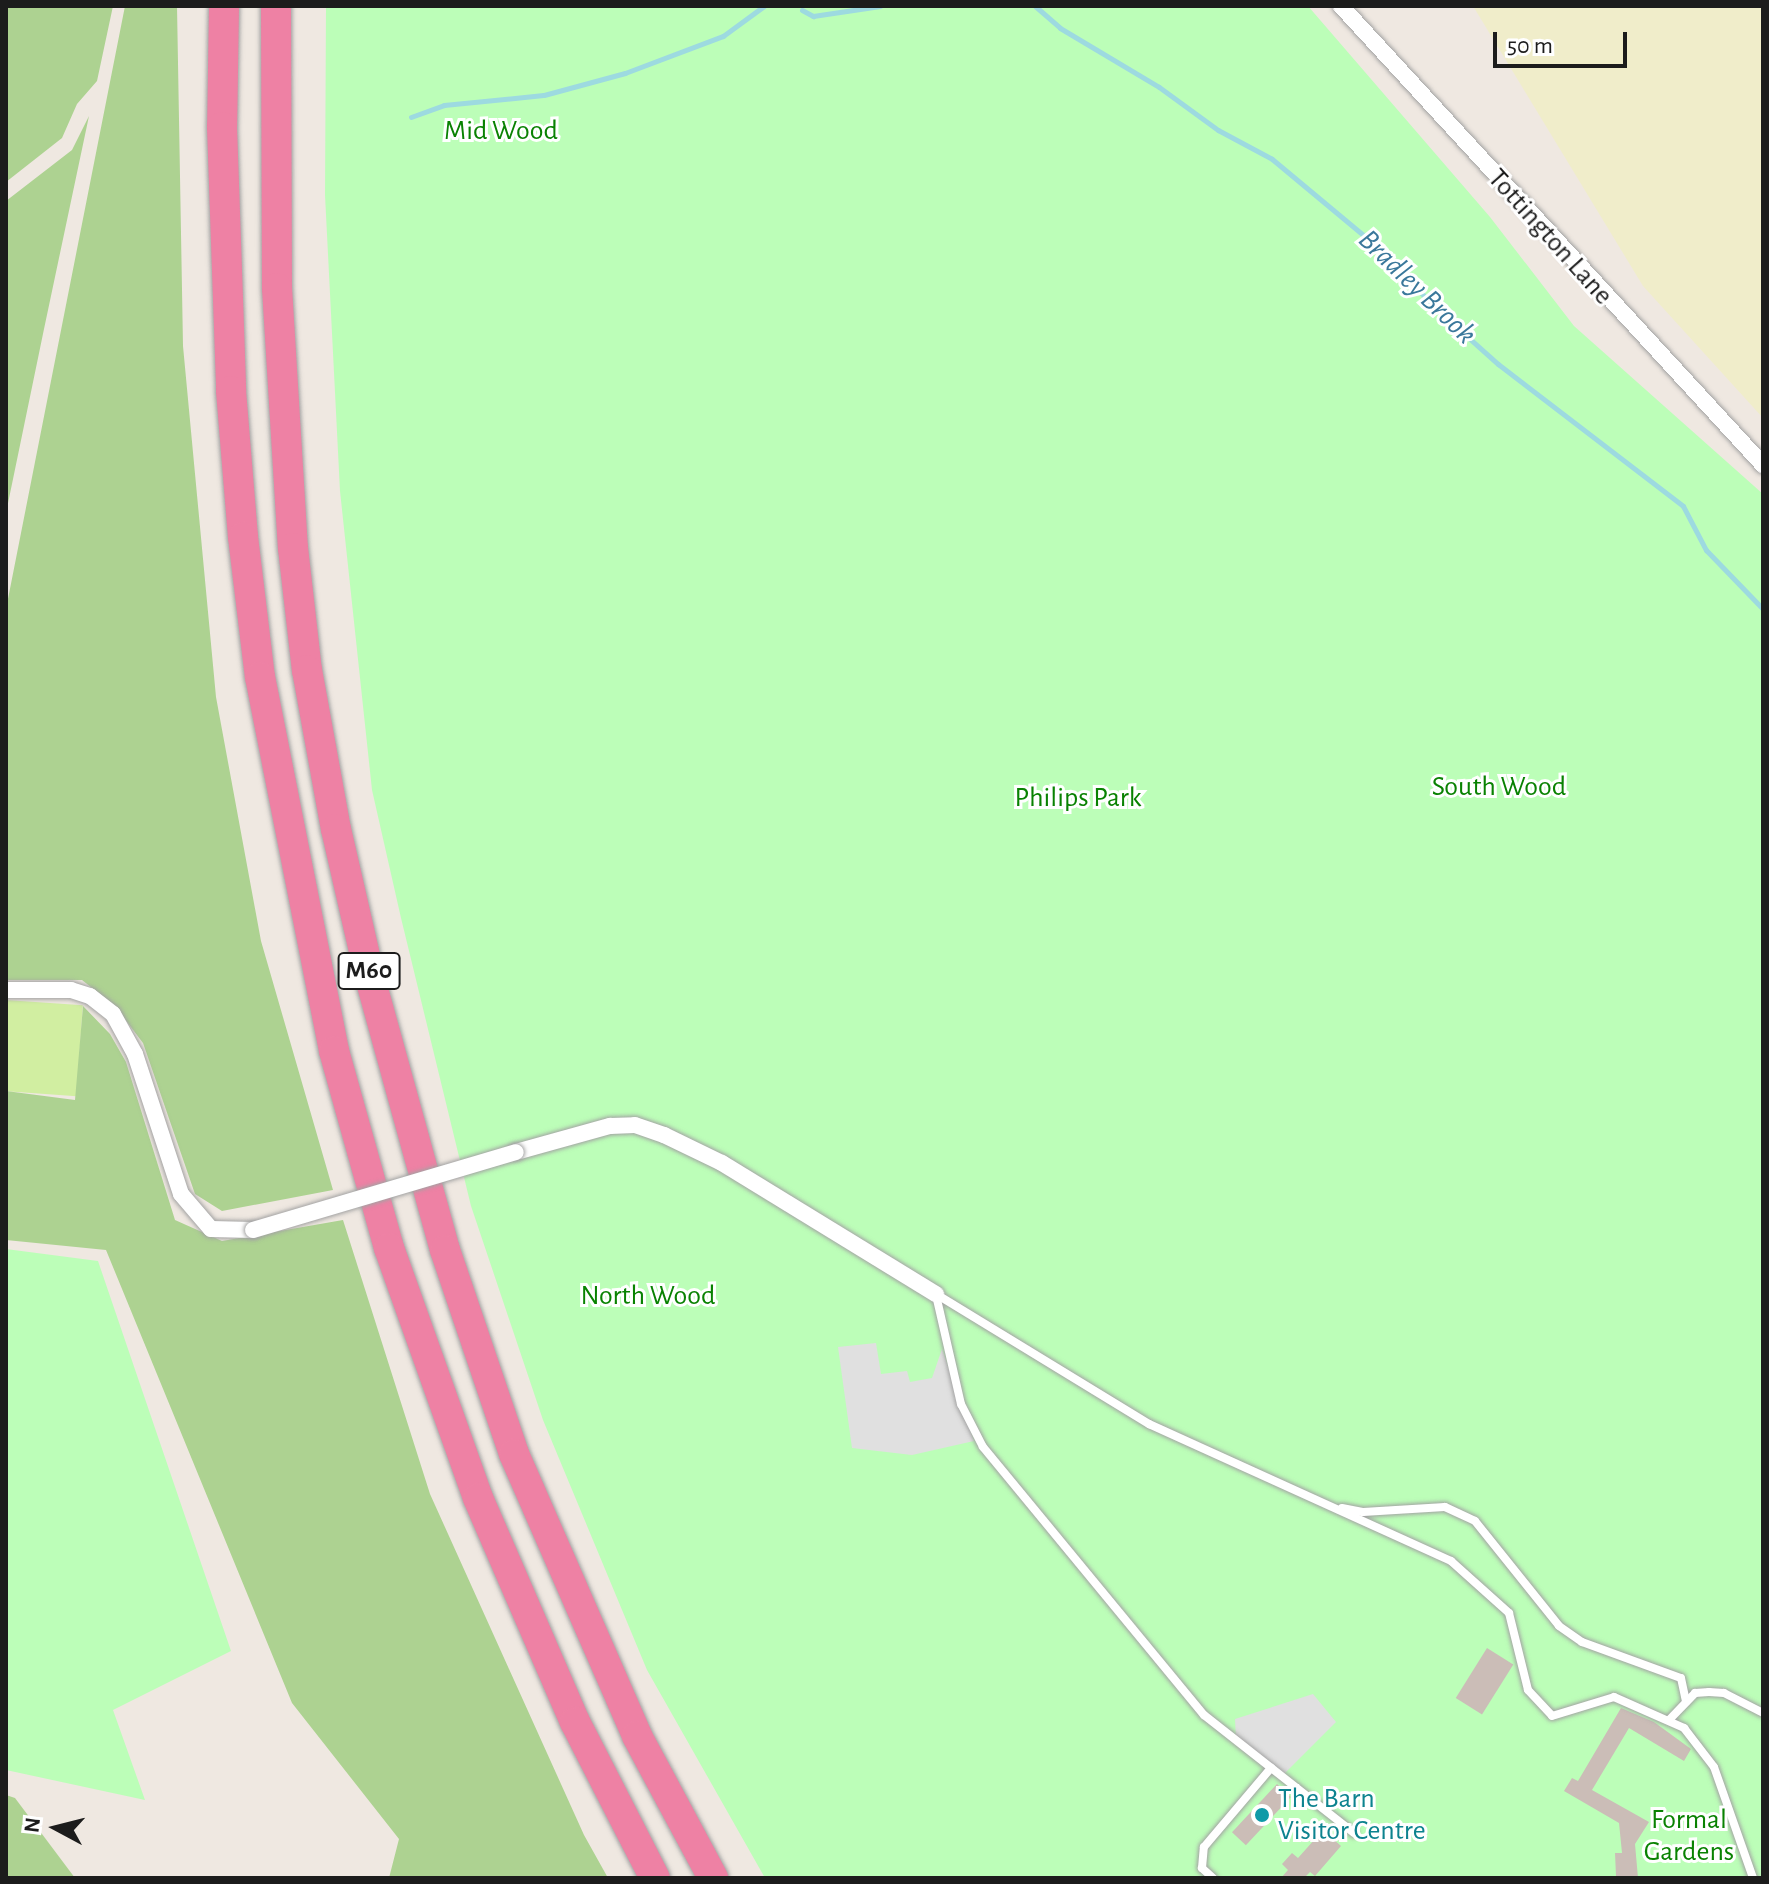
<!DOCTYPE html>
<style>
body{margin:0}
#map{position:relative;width:1769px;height:1884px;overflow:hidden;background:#efe8e1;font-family:"Alegreya Sans",sans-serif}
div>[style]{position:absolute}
.farmland>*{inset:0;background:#f0edca}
.grass>*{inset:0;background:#d1eea1;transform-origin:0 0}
.forest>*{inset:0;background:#add291}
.park>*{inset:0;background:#bcfeb8}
.parking>*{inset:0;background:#e0e0e0}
.stream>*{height:5px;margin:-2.5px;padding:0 2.5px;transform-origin:2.5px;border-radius:2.5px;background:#9ddae0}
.building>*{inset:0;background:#cbbdb7;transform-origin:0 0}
.roads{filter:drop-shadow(0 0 2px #a3a3a3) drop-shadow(0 0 2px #a3a3a3)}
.lane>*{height:8px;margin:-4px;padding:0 4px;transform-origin:4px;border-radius:4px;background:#fff}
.street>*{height:16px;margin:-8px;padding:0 8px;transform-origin:8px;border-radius:8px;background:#fff}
.highway>*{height:30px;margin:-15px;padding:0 15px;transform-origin:15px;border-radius:15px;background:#ee81a4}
.bridges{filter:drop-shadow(0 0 2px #a3a3a3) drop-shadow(0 0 2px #a3a3a3)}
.street-bridge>*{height:16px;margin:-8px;padding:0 8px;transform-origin:8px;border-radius:8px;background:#fff}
.dots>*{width:22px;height:22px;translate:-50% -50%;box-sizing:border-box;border:4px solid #fff;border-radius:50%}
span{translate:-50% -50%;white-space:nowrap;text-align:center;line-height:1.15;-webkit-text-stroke:6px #fff;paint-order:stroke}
.shield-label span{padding:2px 6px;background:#fff;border:2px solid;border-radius:6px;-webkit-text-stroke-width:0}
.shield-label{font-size:26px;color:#1c1c1c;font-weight:700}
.park-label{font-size:28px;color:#098202}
.street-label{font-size:28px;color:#1c1c1c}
.culture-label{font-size:28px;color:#0d838f}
.left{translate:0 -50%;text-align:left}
.water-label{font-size:30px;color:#3a789b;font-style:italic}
.frame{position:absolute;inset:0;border:8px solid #1c1c1c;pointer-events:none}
.north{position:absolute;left:16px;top:1788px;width:80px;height:80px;-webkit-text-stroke:6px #fff;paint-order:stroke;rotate:277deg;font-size:22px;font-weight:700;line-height:32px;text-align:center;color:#1c1c1c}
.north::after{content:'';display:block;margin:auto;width:28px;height:36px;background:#1c1c1c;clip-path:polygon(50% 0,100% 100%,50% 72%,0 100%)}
.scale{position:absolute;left:1493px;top:32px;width:134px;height:36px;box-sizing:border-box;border:4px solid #1c1c1c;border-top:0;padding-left:10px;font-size:24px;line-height:28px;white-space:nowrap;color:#1c1c1c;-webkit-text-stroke:6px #fff;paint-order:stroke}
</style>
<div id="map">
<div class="farmland">
<i style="clip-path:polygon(1473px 6px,1763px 6px,1763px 418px,1643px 286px)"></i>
</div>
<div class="grass">
<i style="left:6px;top:1000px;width:77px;height:91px;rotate:4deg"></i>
</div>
<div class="forest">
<i style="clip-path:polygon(6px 6px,113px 6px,97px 81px,77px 104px,62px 138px,6px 182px)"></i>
<i style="clip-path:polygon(125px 6px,177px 6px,183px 346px,216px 697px,261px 941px,333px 1190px,222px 1211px,195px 1194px,143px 1043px,115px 1006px,82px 980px,6px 980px,6px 609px)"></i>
<i style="clip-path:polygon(89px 116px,44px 329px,6px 513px,6px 201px,72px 150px)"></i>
<i style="clip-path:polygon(83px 1006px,110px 1034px,126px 1062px,175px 1220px,222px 1241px,343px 1220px,430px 1494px,584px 1835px,608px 1878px,389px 1878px,399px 1839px,292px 1703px,106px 1250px,6px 1240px,6px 1091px,75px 1100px)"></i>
<i style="clip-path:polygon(6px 1795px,15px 1798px,75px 1878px,6px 1878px)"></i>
</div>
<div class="park">
<i style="clip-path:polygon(326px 6px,1308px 6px,1490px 217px,1574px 326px,1763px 494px,1763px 1878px,765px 1878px,647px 1670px,543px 1420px,471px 1206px,401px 918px,372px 790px,340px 491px,325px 195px)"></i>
<i style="clip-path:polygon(6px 1249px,98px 1261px,231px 1651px,113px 1710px,145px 1800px,6px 1770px)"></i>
</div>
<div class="parking">
<i style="clip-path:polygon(876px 1343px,881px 1374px,907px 1371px,910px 1382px,932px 1378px,942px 1349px,974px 1441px,912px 1455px,852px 1448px,838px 1347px)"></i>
<i style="clip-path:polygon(1313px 1694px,1336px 1722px,1282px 1776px,1236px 1740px,1235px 1719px)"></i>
</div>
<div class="stream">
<i style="left:1035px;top:6px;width:33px;rotate:41deg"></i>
<i style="left:1060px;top:28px;width:115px;rotate:30.8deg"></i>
<i style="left:1159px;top:87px;width:73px;rotate:36.1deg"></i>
<i style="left:1218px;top:130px;width:61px;rotate:28.2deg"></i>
<i style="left:1272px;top:159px;width:156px;rotate:39.8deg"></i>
<i style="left:1392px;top:259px;width:61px;rotate:49deg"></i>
<i style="left:1432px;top:305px;width:89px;rotate:41.8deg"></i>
<i style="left:1498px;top:364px;width:233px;rotate:37.5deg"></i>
<i style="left:1683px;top:506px;width:50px;rotate:62.4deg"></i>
<i style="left:1706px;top:550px;width:82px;rotate:46deg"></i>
<i style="left:802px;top:10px;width:13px;rotate:29deg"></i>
<i style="left:813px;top:16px;width:68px;rotate:-8.5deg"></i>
<i style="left:411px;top:117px;width:35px;rotate:-20deg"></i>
<i style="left:444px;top:105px;width:100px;rotate:-5.7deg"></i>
<i style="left:544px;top:95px;width:84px;rotate:-15.2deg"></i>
<i style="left:625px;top:73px;width:105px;rotate:-20.7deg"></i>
<i style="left:723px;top:36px;width:51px;rotate:-36.2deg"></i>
</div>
<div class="building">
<i style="left:1487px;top:1648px;width:31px;height:59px;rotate:32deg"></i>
<i style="clip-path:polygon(1621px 1708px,1654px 1722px,1691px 1749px,1684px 1761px,1629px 1728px,1592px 1790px,1649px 1822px,1635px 1844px,1638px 1878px,1616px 1876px,1615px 1853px,1622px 1853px,1619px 1823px,1564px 1791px,1572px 1778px,1578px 1781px)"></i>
<i style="left:1277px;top:1784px;width:19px;height:66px;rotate:43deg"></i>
<i style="clip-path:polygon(1323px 1830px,1341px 1846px,1315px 1876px,1310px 1872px,1304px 1878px,1281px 1878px,1288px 1870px,1282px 1864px,1292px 1853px,1298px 1858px)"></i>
</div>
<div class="roads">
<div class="lane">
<i style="left:936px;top:1294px;width:250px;rotate:31.4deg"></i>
<i style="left:1149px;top:1424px;width:332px;rotate:24.4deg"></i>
<i style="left:1451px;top:1561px;width:78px;rotate:41.9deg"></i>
<i style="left:1509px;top:1613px;width:79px;rotate:76.1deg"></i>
<i style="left:1528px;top:1690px;width:35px;rotate:47deg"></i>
<i style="left:1552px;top:1716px;width:65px;rotate:-17deg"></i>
<i style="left:1614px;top:1697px;width:77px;rotate:23.9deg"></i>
<i style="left:1684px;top:1728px;width:49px;rotate:52.4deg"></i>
<i style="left:1714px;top:1767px;width:118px;rotate:70.6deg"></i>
<i style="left:936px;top:1295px;width:112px;rotate:77.1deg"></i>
<i style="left:961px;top:1404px;width:48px;rotate:62.9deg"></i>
<i style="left:983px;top:1447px;width:347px;rotate:50.5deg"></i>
<i style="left:1204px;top:1715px;width:191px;rotate:38.2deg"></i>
<i style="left:1342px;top:1508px;width:21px;rotate:11deg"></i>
<i style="left:1363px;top:1512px;width:82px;rotate:-3.5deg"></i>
<i style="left:1445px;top:1507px;width:33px;rotate:25deg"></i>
<i style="left:1475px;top:1521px;width:134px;rotate:51.3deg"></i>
<i style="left:1559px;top:1626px;width:28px;rotate:35deg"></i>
<i style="left:1582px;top:1642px;width:105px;rotate:20deg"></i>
<i style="left:1681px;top:1678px;width:24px;rotate:78deg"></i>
<i style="left:1670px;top:1719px;width:36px;rotate:-46deg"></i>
<i style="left:1695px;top:1693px;width:14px;rotate:-4deg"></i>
<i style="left:1709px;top:1692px;width:15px;rotate:4deg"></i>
<i style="left:1724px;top:1693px;width:44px;rotate:27.1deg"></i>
<i style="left:1213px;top:1878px;width:15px;rotate:-138deg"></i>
<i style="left:1202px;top:1868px;width:21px;rotate:-85deg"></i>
<i style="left:1204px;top:1847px;width:104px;rotate:-49.7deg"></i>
</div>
<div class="street">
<i style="left:1341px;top:6px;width:624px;rotate:47.4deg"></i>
<i style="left:6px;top:990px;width:65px"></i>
<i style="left:71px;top:990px;width:20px;rotate:18deg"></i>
<i style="left:90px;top:996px;width:29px;rotate:38deg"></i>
<i style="left:113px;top:1014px;width:46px;rotate:61.2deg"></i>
<i style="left:135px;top:1054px;width:147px;rotate:71.8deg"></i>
<i style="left:181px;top:1194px;width:46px;rotate:49.4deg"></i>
<i style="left:211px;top:1229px;width:42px;rotate:1.4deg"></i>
<i style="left:516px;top:1152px;width:98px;rotate:-15.5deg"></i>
<i style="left:610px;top:1126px;width:25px;rotate:-2deg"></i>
<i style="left:635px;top:1125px;width:31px;rotate:19deg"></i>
<i style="left:664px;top:1135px;width:64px;rotate:25.8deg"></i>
<i style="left:722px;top:1163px;width:251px;rotate:31.5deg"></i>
</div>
<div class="highway">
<i style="left:224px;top:6px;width:121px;rotate:90.9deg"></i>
<i style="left:222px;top:127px;width:264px;rotate:88deg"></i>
<i style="left:231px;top:391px;width:146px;rotate:85.3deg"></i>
<i style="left:243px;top:537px;width:141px;rotate:83.1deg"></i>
<i style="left:260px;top:677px;width:381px;rotate:78.8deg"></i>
<i style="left:334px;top:1051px;width:205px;rotate:74.4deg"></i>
<i style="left:389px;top:1248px;width:265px;rotate:70.4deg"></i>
<i style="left:478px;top:1498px;width:244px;rotate:66.6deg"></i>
<i style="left:575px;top:1722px;width:175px;rotate:62.9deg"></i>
<i style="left:276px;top:6px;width:282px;rotate:89.8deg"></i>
<i style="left:277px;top:288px;width:260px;rotate:86.5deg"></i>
<i style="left:293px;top:548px;width:123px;rotate:83.5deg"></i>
<i style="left:307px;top:670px;width:162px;rotate:79.7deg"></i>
<i style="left:336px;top:829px;width:153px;rotate:77.1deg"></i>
<i style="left:370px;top:978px;width:282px;rotate:74.6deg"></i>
<i style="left:445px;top:1250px;width:215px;rotate:71.3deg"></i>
<i style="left:514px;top:1454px;width:308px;rotate:66.4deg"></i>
<i style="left:637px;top:1736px;width:161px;rotate:61.8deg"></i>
</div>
</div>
<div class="bridges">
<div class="street-bridge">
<i style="left:253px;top:1230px;width:274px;rotate:-16.5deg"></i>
</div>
</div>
<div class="dots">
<i style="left:1262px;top:1815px;background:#0f9aa8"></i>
</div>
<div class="shield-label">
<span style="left:369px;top:971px">M60</span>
</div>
<div class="park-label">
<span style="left:501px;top:131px">Mid Wood</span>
<span style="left:1499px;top:787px">South Wood</span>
<span style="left:1078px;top:798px">Philips Park</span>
<span style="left:648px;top:1296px">North Wood</span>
<span style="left:1689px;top:1836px">Formal<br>Gardens</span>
</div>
<div class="street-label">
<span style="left:1550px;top:237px;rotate:48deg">Tottington Lane</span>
</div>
<div class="culture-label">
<span class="left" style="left:1278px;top:1815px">The Barn<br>Visitor Centre</span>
</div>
<div class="water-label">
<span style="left:1417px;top:287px;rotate:44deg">Bradley Brook</span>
</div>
<div class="frame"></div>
<div class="north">N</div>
<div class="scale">50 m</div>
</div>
